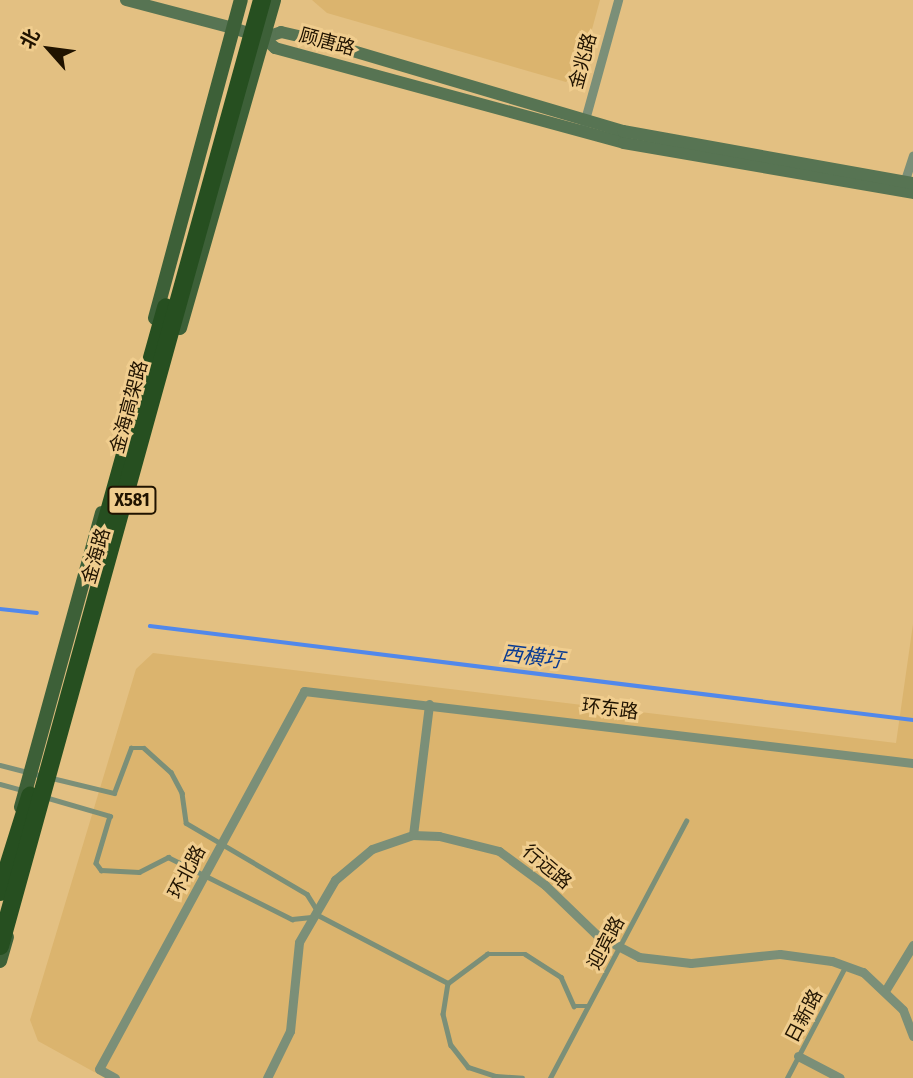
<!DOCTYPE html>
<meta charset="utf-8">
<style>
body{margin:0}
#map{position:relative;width:913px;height:1078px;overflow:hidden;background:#e3c082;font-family:"Fira Sans Condensed","Noto Sans SC",sans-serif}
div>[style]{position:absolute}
.built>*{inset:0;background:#dbb46e}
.stream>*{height:3.5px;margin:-1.75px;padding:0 1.75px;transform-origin:1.75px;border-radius:1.75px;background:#5188eb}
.lane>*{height:4.5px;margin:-2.25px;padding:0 2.25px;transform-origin:2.25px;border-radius:2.25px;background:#7b8f78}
.street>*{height:9px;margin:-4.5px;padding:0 4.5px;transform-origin:4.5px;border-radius:4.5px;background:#7b8f78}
.secondary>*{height:12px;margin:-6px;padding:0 6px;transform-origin:6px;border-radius:6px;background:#577453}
.primary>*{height:14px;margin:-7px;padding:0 7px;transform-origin:7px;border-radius:7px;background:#3d6038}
.highway-bridge>*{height:18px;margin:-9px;padding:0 9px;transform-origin:9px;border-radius:9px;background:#264f20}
span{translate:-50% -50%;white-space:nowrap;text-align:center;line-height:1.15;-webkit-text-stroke:6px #f0cd8e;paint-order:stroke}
.shield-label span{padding:2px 5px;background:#f0cd8e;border:2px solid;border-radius:5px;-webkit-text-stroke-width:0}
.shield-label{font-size:18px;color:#201300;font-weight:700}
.street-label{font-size:19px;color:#201300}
.water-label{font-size:21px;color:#0a3b92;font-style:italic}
.north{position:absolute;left:14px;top:14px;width:70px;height:70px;-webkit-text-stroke:5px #f0cd8e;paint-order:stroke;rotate:298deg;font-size:19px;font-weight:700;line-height:28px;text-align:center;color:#201300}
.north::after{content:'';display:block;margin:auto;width:24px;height:32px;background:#201300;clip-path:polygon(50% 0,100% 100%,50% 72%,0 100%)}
</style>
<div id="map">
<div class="built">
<i style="clip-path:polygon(312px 0,600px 0,582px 66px,566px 82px,327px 13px)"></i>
<i style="clip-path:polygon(913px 624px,913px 1078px,105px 1078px,38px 1041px,30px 1020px,136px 669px,153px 653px,896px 743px)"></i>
</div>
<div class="stream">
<i style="left:0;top:609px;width:37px;rotate:6deg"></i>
<i style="left:150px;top:626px;width:769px;rotate:7.02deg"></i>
</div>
<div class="lane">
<i style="left:0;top:765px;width:44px;rotate:14.3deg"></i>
<i style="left:52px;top:778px;width:64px;rotate:13.6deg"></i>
<i style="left:114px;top:793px;width:48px;rotate:-69.3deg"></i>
<i style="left:131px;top:748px;width:13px"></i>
<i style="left:144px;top:748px;width:36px;rotate:42deg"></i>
<i style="left:171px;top:772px;width:24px;rotate:62deg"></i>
<i style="left:182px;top:793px;width:30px;rotate:82deg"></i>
<i style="left:186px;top:823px;width:140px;rotate:30.4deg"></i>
<i style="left:307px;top:894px;width:19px;rotate:58deg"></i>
<i style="left:0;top:784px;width:24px;rotate:15deg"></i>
<i style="left:45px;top:797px;width:68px;rotate:16.3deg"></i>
<i style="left:110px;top:816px;width:49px;rotate:106.6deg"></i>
<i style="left:96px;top:863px;width:9px;rotate:54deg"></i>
<i style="left:101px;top:870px;width:38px;rotate:3deg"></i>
<i style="left:139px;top:872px;width:33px;rotate:-27deg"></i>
<i style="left:168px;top:857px;width:139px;rotate:26.6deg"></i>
<i style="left:292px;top:919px;width:19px;rotate:-6deg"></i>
<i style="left:316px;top:914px;width:149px;rotate:27.6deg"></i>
<i style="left:448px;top:983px;width:31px;rotate:99deg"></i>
<i style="left:443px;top:1014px;width:32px;rotate:76deg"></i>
<i style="left:451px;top:1045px;width:28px;rotate:52deg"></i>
<i style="left:468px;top:1067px;width:29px;rotate:18deg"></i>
<i style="left:496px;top:1076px;width:26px;rotate:4deg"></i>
<i style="left:448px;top:983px;width:49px;rotate:-36.6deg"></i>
<i style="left:487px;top:954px;width:38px"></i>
<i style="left:525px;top:954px;width:43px;rotate:32.6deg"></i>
<i style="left:561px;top:977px;width:32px;rotate:66deg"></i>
<i style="left:574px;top:1006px;width:14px"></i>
<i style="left:550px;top:1078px;width:291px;rotate:-62.1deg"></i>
<i style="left:787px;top:1078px;width:125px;rotate:-62.4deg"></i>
</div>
<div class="street">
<i style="left:584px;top:123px;width:128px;rotate:-74.5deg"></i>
<i style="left:903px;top:186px;width:32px;rotate:-72deg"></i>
<i style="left:413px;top:835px;width:132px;rotate:-83deg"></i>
<i style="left:885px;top:991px;width:54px;rotate:-58.7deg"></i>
<i style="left:798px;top:1056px;width:47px;rotate:27.6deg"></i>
<i style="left:115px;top:1078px;width:18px;rotate:-151deg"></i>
<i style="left:99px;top:1069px;width:430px;rotate:-61.5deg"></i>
<i style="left:304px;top:691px;width:613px;rotate:6.74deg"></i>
<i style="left:267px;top:1078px;width:52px;rotate:-63.9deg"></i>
<i style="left:290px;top:1031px;width:89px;rotate:-84.2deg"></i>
<i style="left:299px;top:942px;width:72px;rotate:-59.9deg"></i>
<i style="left:335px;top:880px;width:48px;rotate:-40deg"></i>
<i style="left:372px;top:849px;width:43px;rotate:-18.9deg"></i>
<i style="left:413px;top:835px;width:26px;rotate:2deg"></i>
<i style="left:439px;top:836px;width:62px;rotate:14deg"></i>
<i style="left:499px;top:851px;width:57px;rotate:36.5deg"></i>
<i style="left:545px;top:885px;width:72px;rotate:43.9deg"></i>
<i style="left:597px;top:935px;width:47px;rotate:27.6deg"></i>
<i style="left:639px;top:957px;width:52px;rotate:6.6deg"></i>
<i style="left:691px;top:963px;width:89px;rotate:-5.8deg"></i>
<i style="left:780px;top:954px;width:52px;rotate:7.7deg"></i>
<i style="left:832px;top:961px;width:33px;rotate:20deg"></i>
<i style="left:863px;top:972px;width:55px;rotate:43.5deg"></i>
<i style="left:903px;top:1010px;width:28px;rotate:69deg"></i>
</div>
<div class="secondary">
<i style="left:126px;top:0;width:111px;rotate:14.7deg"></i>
<i style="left:233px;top:28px;width:33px;rotate:18deg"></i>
<i style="left:264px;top:38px;width:15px;rotate:42deg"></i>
<i style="left:275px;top:48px;width:362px;rotate:15.2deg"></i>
<i style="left:624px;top:143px;width:293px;rotate:9.8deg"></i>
<i style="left:264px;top:38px;width:18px;rotate:-19deg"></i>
<i style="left:281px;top:32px;width:39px;rotate:13deg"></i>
<i style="left:319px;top:41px;width:317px;rotate:16.5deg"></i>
<i style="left:623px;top:131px;width:295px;rotate:10.2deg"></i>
</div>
<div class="primary">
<i style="left:155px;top:318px;width:329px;rotate:-74.9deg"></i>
<i style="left:180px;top:328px;width:341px;rotate:-74deg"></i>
<i style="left:21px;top:807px;width:305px;rotate:-74.6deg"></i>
<i style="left:0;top:961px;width:25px;rotate:-74deg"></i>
</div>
<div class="highway-bridge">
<i style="left:105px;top:526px;width:227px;rotate:-74.4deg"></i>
<i style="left:0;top:892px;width:101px;rotate:-72.6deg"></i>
<i style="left:0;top:946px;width:982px;rotate:-74.52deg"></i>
</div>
<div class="shield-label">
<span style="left:132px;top:500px">X581</span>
</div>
<div class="street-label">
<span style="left:327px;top:42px;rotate:15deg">顾唐路</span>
<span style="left:583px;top:61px;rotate:-75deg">金兆路</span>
<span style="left:129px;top:407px;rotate:-75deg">金海高架路</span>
<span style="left:96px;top:556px;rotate:-74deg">金海路</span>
<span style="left:610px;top:709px;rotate:7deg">环东路</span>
<span style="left:547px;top:867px;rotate:40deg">行远路</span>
<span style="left:187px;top:872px;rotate:-62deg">环北路</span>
<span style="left:606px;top:943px;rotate:-62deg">迎宾路</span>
<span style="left:804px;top:1016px;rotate:-62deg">日新路</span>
</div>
<div class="water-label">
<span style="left:533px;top:657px;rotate:7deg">西横圩</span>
</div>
<div class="north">北</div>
</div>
